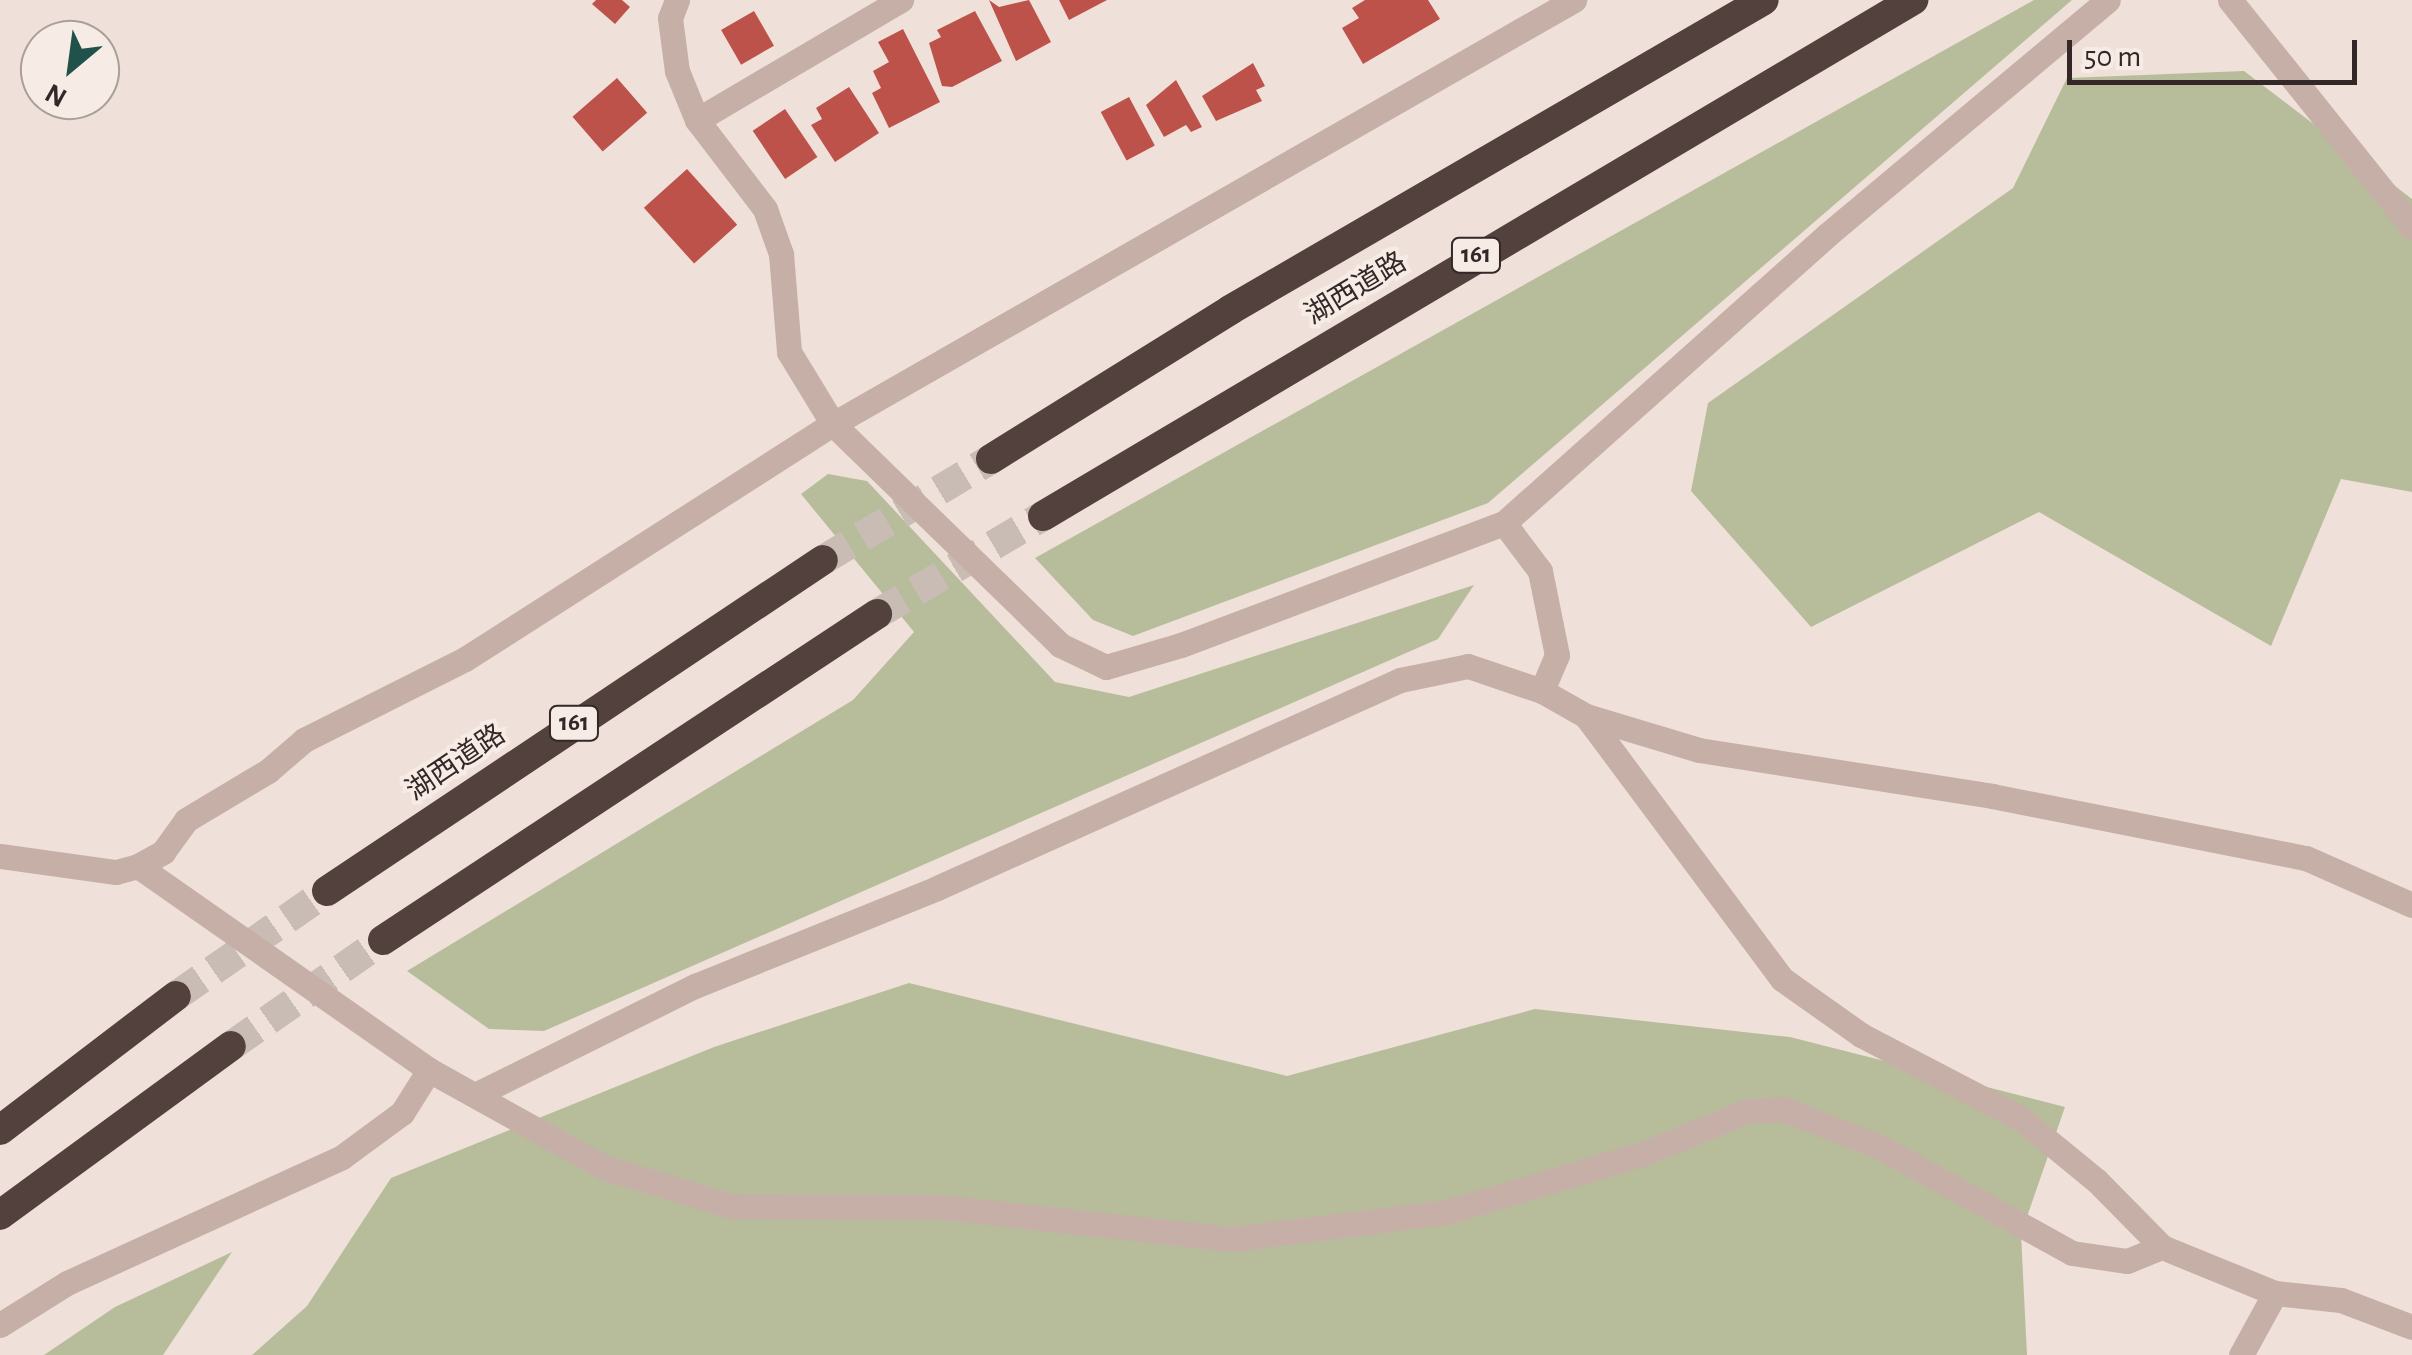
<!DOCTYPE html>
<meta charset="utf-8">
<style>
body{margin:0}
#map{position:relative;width:2412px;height:1355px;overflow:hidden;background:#efe1d9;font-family:"Alegreya Sans","Noto Sans JP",sans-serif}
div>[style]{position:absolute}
.green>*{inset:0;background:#b7bd9b}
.building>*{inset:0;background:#bc524a;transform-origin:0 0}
.highway-tunnel>*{height:30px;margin-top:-15px;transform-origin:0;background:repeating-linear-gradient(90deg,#c9bcb5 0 30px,transparent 0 45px)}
.minor>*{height:25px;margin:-12.5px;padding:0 12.5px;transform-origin:12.5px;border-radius:12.5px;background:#c6afa7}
.highway>*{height:30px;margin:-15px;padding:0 15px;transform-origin:15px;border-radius:15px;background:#53413e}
span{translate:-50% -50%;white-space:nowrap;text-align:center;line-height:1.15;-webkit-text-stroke:8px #f7ece5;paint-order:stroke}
.shield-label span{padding:2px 8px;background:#f7ece5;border:2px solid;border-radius:8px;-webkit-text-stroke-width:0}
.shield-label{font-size:25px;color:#332827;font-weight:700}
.street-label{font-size:28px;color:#332827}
.north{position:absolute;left:20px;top:20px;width:100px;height:100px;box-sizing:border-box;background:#f7ece5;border:2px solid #a99e99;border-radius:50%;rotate:209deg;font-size:28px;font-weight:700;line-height:40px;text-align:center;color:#332827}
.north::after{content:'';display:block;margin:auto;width:35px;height:45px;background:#20514b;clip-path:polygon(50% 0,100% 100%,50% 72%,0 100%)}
.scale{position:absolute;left:2067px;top:40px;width:290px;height:45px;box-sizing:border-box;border:5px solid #332827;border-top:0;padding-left:12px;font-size:30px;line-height:35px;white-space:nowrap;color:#332827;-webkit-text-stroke:8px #f7ece5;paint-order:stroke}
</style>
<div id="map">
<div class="green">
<i style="clip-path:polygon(2034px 0,2072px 0,1488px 503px,1133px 636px,1093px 620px,1035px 558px)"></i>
<i style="clip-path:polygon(2244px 71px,2412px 199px,2412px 492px,2341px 479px,2271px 646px,2039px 512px,1811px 627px,1691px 491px,1708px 403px,2013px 188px,2067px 78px)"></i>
<i style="clip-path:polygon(828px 474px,867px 481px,1055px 682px,1129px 697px,1474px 585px,1438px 639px,544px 1031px,489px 1029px,407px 971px,853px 700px,914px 632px,801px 494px)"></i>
<i style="clip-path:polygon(909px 983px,1287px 1076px,1535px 1009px,1790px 1037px,2065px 1107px,2021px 1234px,2027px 1355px,252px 1355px,307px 1306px,391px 1178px,714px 1047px)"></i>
<i style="clip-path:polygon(232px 1252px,163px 1355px,44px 1355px,115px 1307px)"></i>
</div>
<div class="building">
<i style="clip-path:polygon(596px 0,622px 0,630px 7px,615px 24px,592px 4px)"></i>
<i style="clip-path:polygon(989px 0,999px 7px,1029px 0,1051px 42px,1016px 61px)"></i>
<i style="clip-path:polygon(1059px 0,1107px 0,1069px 20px)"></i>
<i style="clip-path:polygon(1365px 0,1428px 0,1440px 19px,1363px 64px,1342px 28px,1359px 18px,1352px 8px)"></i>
<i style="left:754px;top:11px;width:40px;height:38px;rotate:60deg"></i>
<i style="clip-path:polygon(975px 11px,1002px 61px,952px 87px,942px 86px,929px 43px,941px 37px,937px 30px)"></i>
<i style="clip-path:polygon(903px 29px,940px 102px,889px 128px,872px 93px,881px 88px,873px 71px,889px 62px,878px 42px)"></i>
<i style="clip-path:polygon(1253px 63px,1265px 86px,1256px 90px,1262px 101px,1216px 121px,1202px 96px)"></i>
<i style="left:617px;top:78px;width:46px;height:59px;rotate:49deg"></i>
<i style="clip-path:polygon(1176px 80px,1202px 127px,1191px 132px,1186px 125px,1164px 137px,1146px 105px)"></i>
<i style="clip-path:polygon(849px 87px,879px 133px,835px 162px,811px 125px,822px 119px,816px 108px)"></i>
<i style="left:1129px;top:97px;width:55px;height:32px;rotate:62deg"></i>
<i style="left:785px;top:109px;width:58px;height:39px;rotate:56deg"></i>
<i style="left:687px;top:169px;width:75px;height:58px;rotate:48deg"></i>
</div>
<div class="highway-tunnel">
<i style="left:823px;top:560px;width:196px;rotate:-31deg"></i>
<i style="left:877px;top:614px;width:193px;rotate:-30.6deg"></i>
<i style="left:176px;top:996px;width:184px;rotate:-34.8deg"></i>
<i style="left:231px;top:1046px;width:185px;rotate:-34.9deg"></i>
</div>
<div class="minor">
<i style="left:677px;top:0;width:19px;rotate:111deg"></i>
<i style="left:670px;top:18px;width:53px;rotate:82.5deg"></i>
<i style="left:677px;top:71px;width:53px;rotate:67.8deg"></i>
<i style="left:697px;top:120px;width:112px;rotate:52.6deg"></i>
<i style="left:765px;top:209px;width:48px;rotate:70.4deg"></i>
<i style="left:781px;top:254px;width:98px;rotate:85.3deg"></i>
<i style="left:789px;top:352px;width:84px;rotate:58.6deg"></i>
<i style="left:833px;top:424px;width:317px;rotate:44.2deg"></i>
<i style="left:1060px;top:645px;width:51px;rotate:25.6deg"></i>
<i style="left:1106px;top:667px;width:78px;rotate:-16.3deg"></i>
<i style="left:1181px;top:645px;width:345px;rotate:-20.7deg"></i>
<i style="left:1504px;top:523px;width:433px;rotate:-41.7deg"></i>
<i style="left:1827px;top:235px;width:366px;rotate:-39.9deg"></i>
<i style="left:2230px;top:0;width:291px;rotate:51.3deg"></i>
<i style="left:697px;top:120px;width:237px;rotate:-30.5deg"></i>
<i style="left:1504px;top:523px;width:60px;rotate:53.1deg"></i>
<i style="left:1540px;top:571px;width:86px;rotate:78.6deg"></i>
<i style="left:1557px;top:655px;width:39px;rotate:113deg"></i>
<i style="left:1586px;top:716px;width:328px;rotate:53.3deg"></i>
<i style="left:1782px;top:979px;width:97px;rotate:35.3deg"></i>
<i style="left:1861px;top:1035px;width:179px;rotate:27.6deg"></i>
<i style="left:2020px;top:1118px;width:99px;rotate:39.3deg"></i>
<i style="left:2097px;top:1181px;width:93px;rotate:45.4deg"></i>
<i style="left:2162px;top:1247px;width:122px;rotate:22.2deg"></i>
<i style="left:0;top:856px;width:117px;rotate:7.9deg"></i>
<i style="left:116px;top:872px;width:23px;rotate:-15deg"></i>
<i style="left:138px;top:866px;width:29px;rotate:-29deg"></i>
<i style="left:163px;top:852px;width:39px;rotate:-54deg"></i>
<i style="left:186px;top:820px;width:96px;rotate:-30.9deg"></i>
<i style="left:268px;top:771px;width:48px;rotate:-40.7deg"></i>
<i style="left:304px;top:740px;width:180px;rotate:-26.7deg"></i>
<i style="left:465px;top:659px;width:437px;rotate:-32.6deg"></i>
<i style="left:833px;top:424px;width:854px;rotate:-29.78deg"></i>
<i style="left:138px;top:866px;width:355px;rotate:35deg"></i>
<i style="left:429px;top:1070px;width:199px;rotate:29.1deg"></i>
<i style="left:603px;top:1167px;width:134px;rotate:16.9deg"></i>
<i style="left:731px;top:1206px;width:211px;rotate:0.3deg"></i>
<i style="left:942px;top:1207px;width:293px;rotate:6.3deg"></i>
<i style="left:1233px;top:1239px;width:216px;rotate:-7.2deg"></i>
<i style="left:1447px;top:1212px;width:207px;rotate:-16.6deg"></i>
<i style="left:1645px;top:1153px;width:110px;rotate:-22.4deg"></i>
<i style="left:1747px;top:1111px;width:36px;rotate:-3deg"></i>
<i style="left:1783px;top:1109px;width:104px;rotate:21.4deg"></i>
<i style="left:1880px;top:1147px;width:219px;rotate:28.9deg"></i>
<i style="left:2072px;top:1253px;width:56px;rotate:8.3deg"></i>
<i style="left:2127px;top:1261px;width:38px;rotate:-22deg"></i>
<i style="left:475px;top:1095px;width:246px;rotate:-26.4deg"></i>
<i style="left:695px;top:986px;width:261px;rotate:-22deg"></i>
<i style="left:937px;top:888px;width:508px;rotate:-24.19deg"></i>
<i style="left:1400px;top:680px;width:69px;rotate:-11.6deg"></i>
<i style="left:1468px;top:666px;width:78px;rotate:18.7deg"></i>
<i style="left:1542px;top:691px;width:51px;rotate:29.6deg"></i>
<i style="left:1586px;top:716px;width:118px;rotate:16.7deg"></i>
<i style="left:1699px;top:750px;width:297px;rotate:8.9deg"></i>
<i style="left:1992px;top:796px;width:320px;rotate:11.2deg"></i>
<i style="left:2306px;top:858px;width:116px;rotate:23.9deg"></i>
<i style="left:0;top:1325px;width:79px;rotate:-32.1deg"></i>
<i style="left:67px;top:1283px;width:302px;rotate:-24.6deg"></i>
<i style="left:342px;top:1157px;width:74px;rotate:-36.3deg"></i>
<i style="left:402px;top:1113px;width:51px;rotate:-57.9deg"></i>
<i style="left:2241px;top:1355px;width:71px;rotate:-61.3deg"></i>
<i style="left:2275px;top:1293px;width:66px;rotate:6.1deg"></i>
<i style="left:2341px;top:1300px;width:76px;rotate:20.8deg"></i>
</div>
<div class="highway">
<i style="left:991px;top:459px;width:282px;rotate:-31.9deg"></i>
<i style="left:1230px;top:310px;width:617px;rotate:-30.14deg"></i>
<i style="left:1043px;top:516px;width:1012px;rotate:-30.67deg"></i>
<i style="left:327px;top:891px;width:596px;rotate:-33.72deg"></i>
<i style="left:383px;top:940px;width:592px;rotate:-33.42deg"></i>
<i style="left:0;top:1130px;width:221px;rotate:-37.3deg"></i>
<i style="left:0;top:1215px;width:286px;rotate:-36.2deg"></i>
</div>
<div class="shield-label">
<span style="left:1476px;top:255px">161</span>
<span style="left:574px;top:723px">161</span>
</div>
<div class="street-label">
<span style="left:1356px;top:289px;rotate:-31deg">湖西道路</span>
<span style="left:456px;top:763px;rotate:-34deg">湖西道路</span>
</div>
<div class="north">N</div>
<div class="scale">50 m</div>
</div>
